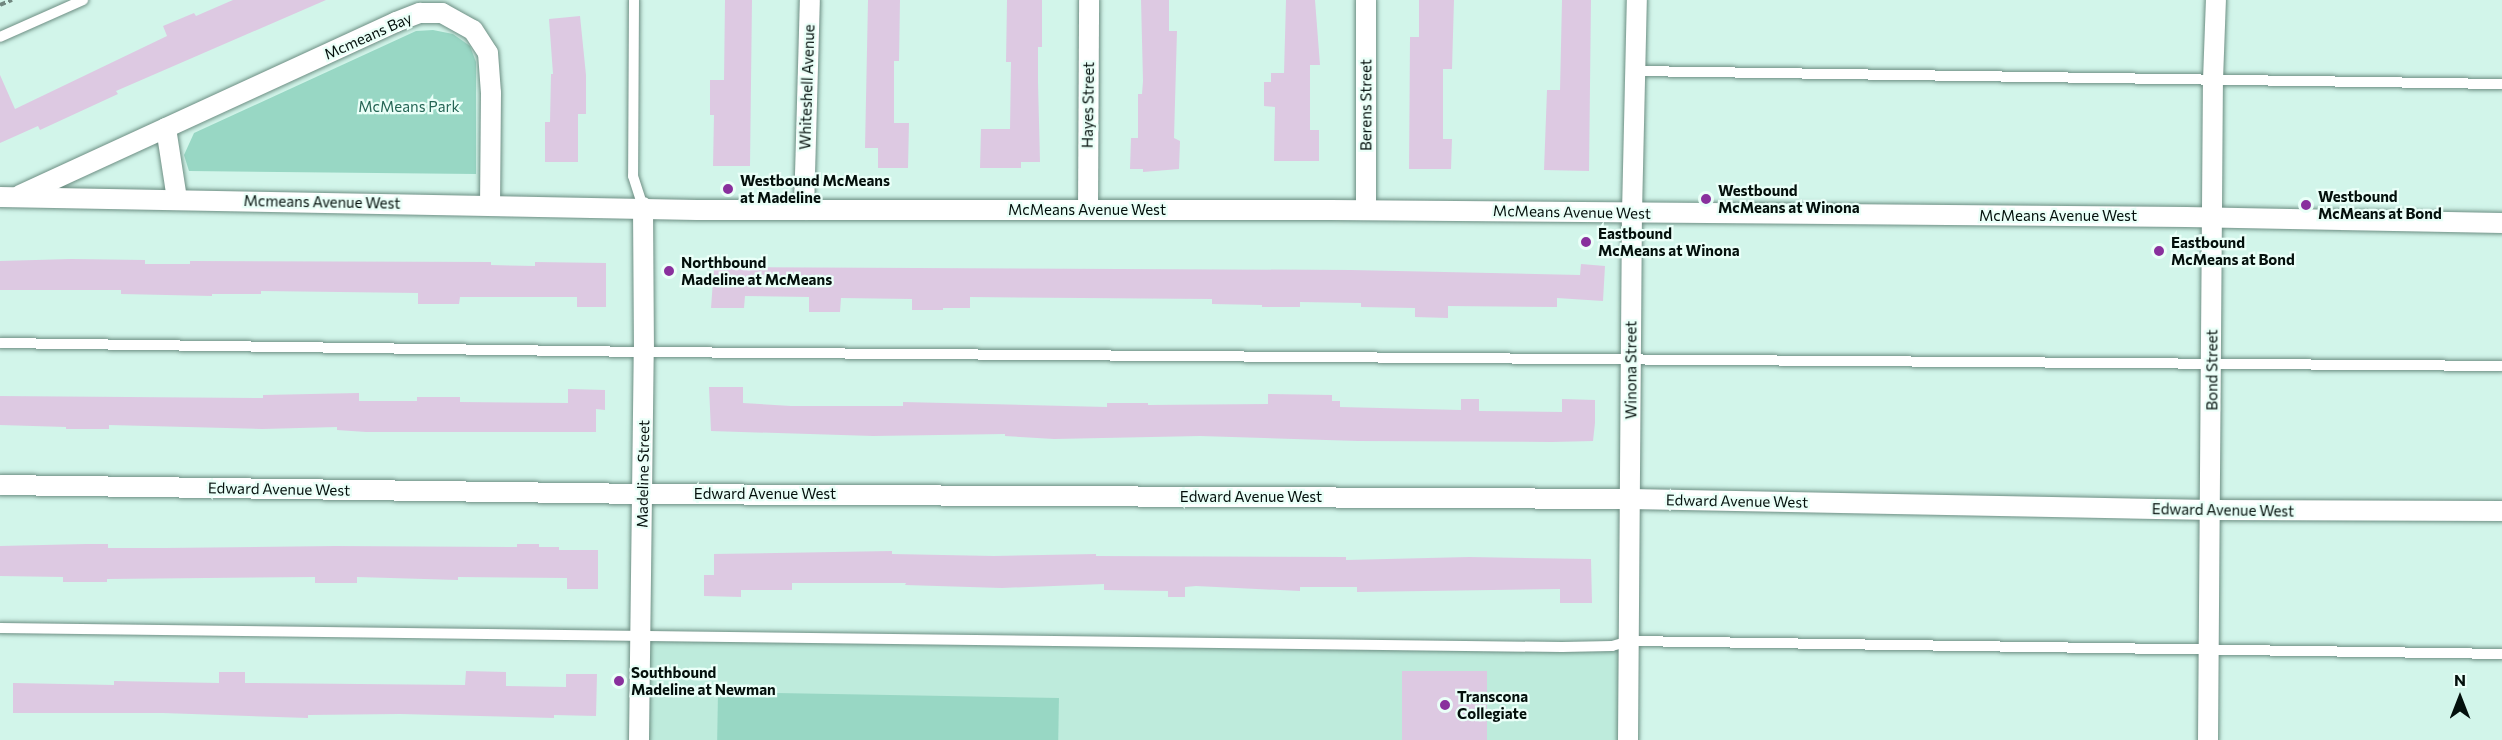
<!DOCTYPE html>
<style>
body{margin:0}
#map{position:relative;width:2502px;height:740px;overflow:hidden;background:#d2f5ea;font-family:Commissioner,sans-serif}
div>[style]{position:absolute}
.built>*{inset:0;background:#beebdc}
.green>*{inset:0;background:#98d7c4;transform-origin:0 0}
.building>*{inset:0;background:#ddc9e2;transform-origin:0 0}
.path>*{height:4px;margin-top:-2px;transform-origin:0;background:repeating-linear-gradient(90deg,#708880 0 6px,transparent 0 9px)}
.roads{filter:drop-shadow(0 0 2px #6d8e83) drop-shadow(0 0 2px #6d8e83)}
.service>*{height:10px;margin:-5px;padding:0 5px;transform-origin:5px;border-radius:5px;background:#fff}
.minor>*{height:20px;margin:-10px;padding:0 10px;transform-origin:10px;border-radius:10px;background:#fff}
.dots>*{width:16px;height:16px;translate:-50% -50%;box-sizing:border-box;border:3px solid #eafff8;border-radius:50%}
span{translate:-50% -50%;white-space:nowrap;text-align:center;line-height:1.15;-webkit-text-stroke:4.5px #eafff8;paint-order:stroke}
.street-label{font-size:15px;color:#04100c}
.park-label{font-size:15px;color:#246554}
.poi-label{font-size:15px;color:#04100c;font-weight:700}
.left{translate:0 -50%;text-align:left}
.north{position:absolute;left:2430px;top:668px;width:60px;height:60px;-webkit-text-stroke:4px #eafff8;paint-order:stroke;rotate:0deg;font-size:16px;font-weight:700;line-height:24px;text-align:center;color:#04100c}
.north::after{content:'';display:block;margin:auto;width:21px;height:27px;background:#04100c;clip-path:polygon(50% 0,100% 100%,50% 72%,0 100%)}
</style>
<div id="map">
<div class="built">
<i style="clip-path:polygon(641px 637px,1562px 647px,1629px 641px,1628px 740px,639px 740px)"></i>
</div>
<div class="green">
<i style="clip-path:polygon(433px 30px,453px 34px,470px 46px,476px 62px,476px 174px,189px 171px,184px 155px,194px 133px,416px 31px)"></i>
<i style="left:718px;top:692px;width:341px;height:48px;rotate:1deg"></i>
</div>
<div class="building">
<i style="clip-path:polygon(233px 0,326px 0,116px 91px,118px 94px,40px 130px,38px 126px,0 143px,0 75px,15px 109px,167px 36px,163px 26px,194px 13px,196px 16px)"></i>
<i style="clip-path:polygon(725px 0,752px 0,750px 166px,713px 166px,714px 115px,710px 115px,710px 80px,724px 80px)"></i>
<i style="clip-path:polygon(868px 0,900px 0,899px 61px,894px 61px,894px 123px,909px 123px,908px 168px,878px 168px,878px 148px,865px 148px)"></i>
<i style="clip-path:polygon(1007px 0,1042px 0,1042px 47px,1038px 47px,1038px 82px,1040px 162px,1021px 162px,1021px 168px,980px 168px,981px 129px,1010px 129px,1011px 62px,1006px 62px)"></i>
<i style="clip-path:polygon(1141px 0,1169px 0,1169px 31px,1177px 31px,1174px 138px,1180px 141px,1179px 169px,1143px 172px,1143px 169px,1130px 169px,1131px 138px,1138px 138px,1138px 94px,1142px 94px,1143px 81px)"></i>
<i style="clip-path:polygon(1286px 0,1315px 0,1320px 65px,1310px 65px,1310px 130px,1319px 130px,1319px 161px,1274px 161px,1275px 107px,1264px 106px,1264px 82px,1271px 82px,1271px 73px,1284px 73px)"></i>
<i style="clip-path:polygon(1419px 0,1454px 0,1452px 69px,1443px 69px,1443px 139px,1452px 139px,1451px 169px,1409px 169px,1410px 37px,1419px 37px)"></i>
<i style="clip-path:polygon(1562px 0,1591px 0,1589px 171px,1544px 170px,1547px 90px,1560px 90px)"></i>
<i style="clip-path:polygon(580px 16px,586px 75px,586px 114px,578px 114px,578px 162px,545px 162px,545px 122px,550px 122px,551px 74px,553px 74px,549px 19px)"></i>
<i style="clip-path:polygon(71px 259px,145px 260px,145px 264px,190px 264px,190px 261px,491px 262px,491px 265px,535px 266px,535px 262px,606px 263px,606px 307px,577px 307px,577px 297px,460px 297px,459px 304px,418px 304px,418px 293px,261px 291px,261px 294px,212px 294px,212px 296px,121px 294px,121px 290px,0 290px,0 261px)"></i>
<i style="clip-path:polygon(1581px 264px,1605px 266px,1603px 301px,1557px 298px,1557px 307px,1448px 306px,1448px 318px,1415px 317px,1415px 308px,1361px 307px,1361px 303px,1300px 302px,1300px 307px,1262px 307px,1262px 305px,1212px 304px,1212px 299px,970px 297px,970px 308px,943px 308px,943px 310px,912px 310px,912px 299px,841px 298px,840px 312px,809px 312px,809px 297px,745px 296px,744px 308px,711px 308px,714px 267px,1351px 270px,1580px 275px)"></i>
<i style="clip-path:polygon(709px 387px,743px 387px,743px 403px,791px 406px,903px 406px,903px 402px,1107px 407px,1107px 403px,1148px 403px,1148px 405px,1268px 404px,1268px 394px,1332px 395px,1332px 401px,1340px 401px,1340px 407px,1461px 410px,1461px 399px,1479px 399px,1479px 411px,1562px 412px,1562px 399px,1595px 400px,1595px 423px,1593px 441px,1552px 442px,1358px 441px,1200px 436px,1054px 439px,1005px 436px,1005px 434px,873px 436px,711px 431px)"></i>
<i style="clip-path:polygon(568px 389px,605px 390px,605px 410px,596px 409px,596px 432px,366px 432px,337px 430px,337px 427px,262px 429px,109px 425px,109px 429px,66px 429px,66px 427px,0 425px,0 396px,263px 398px,263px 395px,359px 393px,359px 401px,417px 401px,417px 397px,460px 397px,460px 402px,568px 403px)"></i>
<i style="clip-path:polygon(86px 544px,108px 544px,108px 548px,165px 548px,335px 546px,517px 547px,517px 544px,539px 544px,539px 547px,559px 547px,559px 550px,598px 550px,598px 589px,567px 589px,567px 578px,458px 577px,458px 580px,357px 577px,357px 583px,315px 583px,315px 577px,107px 579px,107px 582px,63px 582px,63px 577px,0 576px,0 546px)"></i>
<i style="clip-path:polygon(892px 551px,892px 554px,994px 556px,1096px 554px,1096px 556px,1346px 557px,1346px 560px,1469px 557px,1591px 559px,1592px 603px,1560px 603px,1560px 589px,1357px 592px,1357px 587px,1300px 587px,1300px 591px,1196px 586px,1185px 587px,1185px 597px,1168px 597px,1168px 591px,1104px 590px,1104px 584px,1002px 588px,905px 585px,906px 583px,792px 583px,792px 590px,741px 590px,741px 597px,704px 596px,704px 575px,714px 575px,714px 554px)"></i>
<i style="clip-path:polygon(466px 671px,506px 672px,506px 686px,566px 687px,566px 674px,597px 674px,596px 716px,554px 715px,554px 718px,400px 714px,308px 715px,308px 718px,163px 713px,13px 713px,13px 683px,114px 685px,114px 681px,219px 683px,219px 672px,245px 672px,245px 683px,465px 685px)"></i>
<i style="left:1402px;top:671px;width:85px;height:69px"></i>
</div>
<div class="path">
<i style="left:0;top:5px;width:13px;rotate:-23deg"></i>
</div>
<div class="roads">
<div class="service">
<i style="left:634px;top:0;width:176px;rotate:90.3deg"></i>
<i style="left:633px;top:176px;width:33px;rotate:72deg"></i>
<i style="left:0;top:37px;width:91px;rotate:-24deg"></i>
<i style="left:1635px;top:71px;width:867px;rotate:0.86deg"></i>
<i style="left:0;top:343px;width:644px;rotate:0.8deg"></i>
<i style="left:644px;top:352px;width:1858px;rotate:0.43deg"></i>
<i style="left:0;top:628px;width:1562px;rotate:0.7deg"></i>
<i style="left:1562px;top:647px;width:50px;rotate:-1.1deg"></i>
<i style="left:1612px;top:646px;width:18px;rotate:-16deg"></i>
<i style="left:1629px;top:641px;width:873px;rotate:0.85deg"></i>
</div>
<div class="minor">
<i style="left:166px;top:128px;width:72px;rotate:81.2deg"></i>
<i style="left:20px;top:195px;width:414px;rotate:-24.7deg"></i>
<i style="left:396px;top:22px;width:26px;rotate:-21deg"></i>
<i style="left:420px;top:13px;width:22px"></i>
<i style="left:442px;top:13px;width:35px;rotate:29deg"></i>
<i style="left:473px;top:30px;width:27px;rotate:57deg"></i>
<i style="left:488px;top:53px;width:40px;rotate:85.7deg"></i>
<i style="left:491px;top:93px;width:112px;rotate:90.5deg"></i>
<i style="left:0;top:197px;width:697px;rotate:1.07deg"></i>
<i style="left:697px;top:210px;width:634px"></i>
<i style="left:1331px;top:210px;width:855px;rotate:0.47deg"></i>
<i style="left:2186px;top:217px;width:316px;rotate:1.1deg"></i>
<i style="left:804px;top:210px;width:210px;rotate:-88.4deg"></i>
<i style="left:1088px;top:210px;width:210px;rotate:-89.7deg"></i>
<i style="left:1366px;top:210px;width:210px;rotate:-90deg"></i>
<i style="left:0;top:485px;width:643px;rotate:0.8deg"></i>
<i style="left:643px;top:494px;width:987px;rotate:0.29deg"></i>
<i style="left:1630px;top:499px;width:582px;rotate:1.08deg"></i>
<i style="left:2212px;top:510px;width:290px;rotate:0.2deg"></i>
<i style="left:639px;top:740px;width:388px;rotate:-89.3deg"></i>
<i style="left:644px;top:352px;width:145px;rotate:-90.4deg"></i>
<i style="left:1628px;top:740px;width:527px;rotate:-89.57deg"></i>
<i style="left:1632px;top:213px;width:213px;rotate:-88.7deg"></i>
<i style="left:2208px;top:740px;width:660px;rotate:-89.57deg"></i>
<i style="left:2213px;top:80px;width:80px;rotate:-87.9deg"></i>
</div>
</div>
<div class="dots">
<i style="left:728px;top:189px;background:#89309d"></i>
<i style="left:1706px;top:199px;background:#89309d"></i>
<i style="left:2306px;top:205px;background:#89309d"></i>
<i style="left:1586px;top:242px;background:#89309d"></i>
<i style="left:2159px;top:251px;background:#89309d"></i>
<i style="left:669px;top:271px;background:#89309d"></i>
<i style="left:619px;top:681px;background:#89309d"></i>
<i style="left:1445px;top:705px;background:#89309d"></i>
</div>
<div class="street-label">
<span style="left:368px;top:36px;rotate:-24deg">Mcmeans Bay</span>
<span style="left:807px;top:87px;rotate:-88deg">Whiteshell Avenue</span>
<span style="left:1088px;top:105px;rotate:-89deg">Hayes Street</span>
<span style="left:1366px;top:105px;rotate:-90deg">Berens Street</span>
<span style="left:322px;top:202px;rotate:1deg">Mcmeans Avenue West</span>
<span style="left:1087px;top:210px">McMeans Avenue West</span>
<span style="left:1572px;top:212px;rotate:1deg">McMeans Avenue West</span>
<span style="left:2058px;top:216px">McMeans Avenue West</span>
<span style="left:1631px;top:370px;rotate:-90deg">Winona Street</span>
<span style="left:2212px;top:370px;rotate:-90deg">Bond Street</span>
<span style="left:643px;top:474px;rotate:-89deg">Madeline Street</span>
<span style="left:279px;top:489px;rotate:1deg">Edward Avenue West</span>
<span style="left:765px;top:494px">Edward Avenue West</span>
<span style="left:1251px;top:497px">Edward Avenue West</span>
<span style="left:1737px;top:501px;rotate:1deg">Edward Avenue West</span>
<span style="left:2223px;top:510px;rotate:1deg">Edward Avenue West</span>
</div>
<div class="park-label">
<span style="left:409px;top:107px">McMeans Park</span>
</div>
<div class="poi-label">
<span class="left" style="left:740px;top:189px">Westbound McMeans<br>at Madeline</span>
<span class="left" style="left:1718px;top:199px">Westbound<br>McMeans at Winona</span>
<span class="left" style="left:2318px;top:205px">Westbound<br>McMeans at Bond</span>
<span class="left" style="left:1598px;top:242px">Eastbound<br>McMeans at Winona</span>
<span class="left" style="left:2171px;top:251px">Eastbound<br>McMeans at Bond</span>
<span class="left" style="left:681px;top:271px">Northbound<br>Madeline at McMeans</span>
<span class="left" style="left:631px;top:681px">Southbound<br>Madeline at Newman</span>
<span class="left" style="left:1457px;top:705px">Transcona<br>Collegiate</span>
</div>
<div class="north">N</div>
</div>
